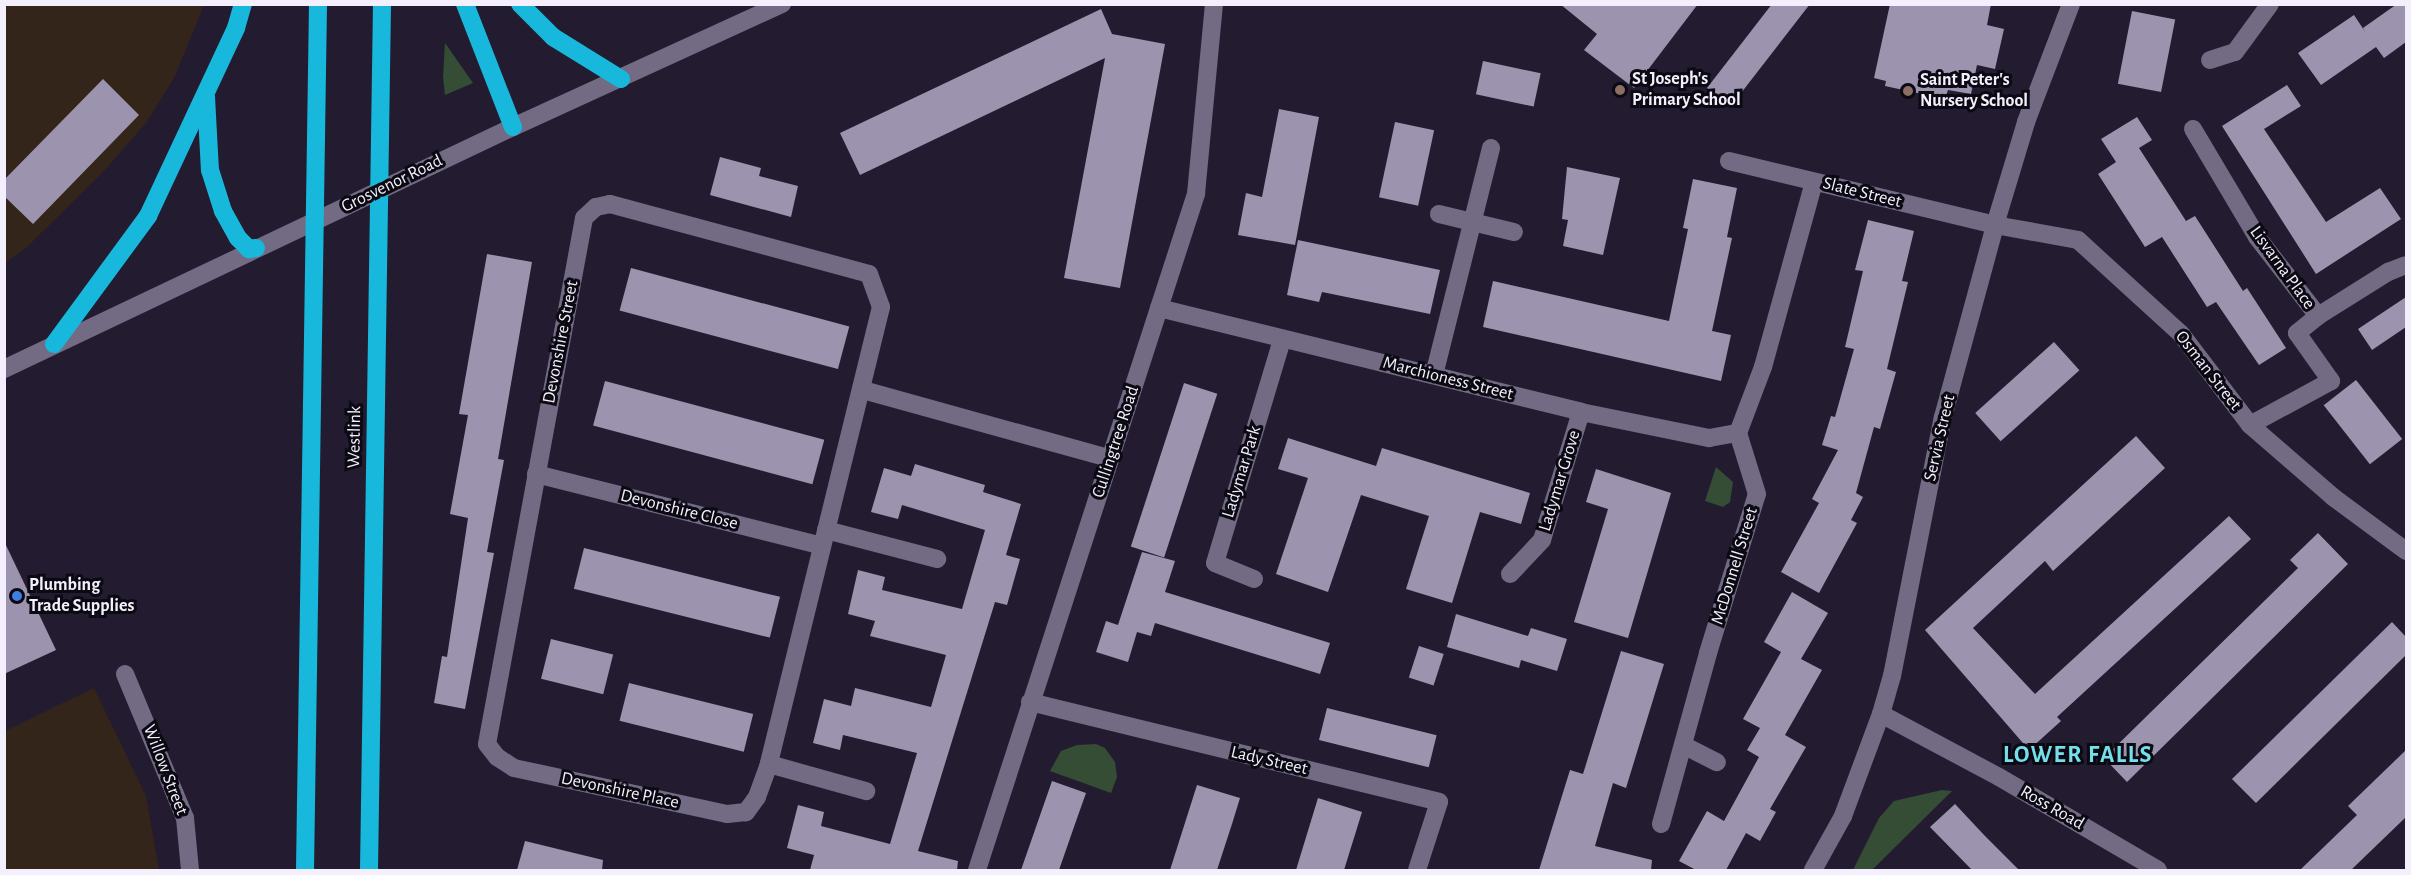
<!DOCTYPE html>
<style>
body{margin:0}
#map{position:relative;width:2411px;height:875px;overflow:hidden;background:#231c31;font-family:"Alegreya Sans",sans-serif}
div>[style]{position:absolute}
.commercial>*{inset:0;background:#332519}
.green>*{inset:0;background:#344d34}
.building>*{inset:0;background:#9c94af;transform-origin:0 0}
.street>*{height:18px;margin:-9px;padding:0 9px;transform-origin:9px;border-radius:9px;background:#736b84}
.secondary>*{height:18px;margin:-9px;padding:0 9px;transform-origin:9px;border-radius:9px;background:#736b84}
.highway>*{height:18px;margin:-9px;padding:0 9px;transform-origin:9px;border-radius:9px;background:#18b8dc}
.dots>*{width:16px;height:16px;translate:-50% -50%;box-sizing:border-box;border:3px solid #0b0912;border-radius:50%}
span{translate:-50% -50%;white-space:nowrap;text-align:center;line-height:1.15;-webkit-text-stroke:6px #0b0912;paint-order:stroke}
.poi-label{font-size:18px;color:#f3effd;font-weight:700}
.left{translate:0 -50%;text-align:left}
.street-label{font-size:18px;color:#f3effd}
.district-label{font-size:24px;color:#75dfec;font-weight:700;letter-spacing:1.5px}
.frame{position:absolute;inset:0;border:6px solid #f3effd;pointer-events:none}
</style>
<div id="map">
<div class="commercial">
<i style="clip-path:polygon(5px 5px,204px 5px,175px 76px,147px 122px,102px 173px,27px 247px,5px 263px)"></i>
<i style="clip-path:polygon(94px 688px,146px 796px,159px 870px,5px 870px,5px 731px)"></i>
</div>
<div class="green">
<i style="clip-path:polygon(445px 43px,473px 83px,445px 95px,443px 77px)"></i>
<i style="clip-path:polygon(1716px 467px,1733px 482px,1730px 502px,1723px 507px,1705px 501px)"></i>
<i style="clip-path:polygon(1096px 744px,1105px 748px,1115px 762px,1117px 777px,1111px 793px,1050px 771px,1061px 751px,1077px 745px)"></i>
<i style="clip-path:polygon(1942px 790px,1952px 791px,1872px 870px,1853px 870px,1879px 818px,1894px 801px)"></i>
</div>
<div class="building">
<i style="clip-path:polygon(1560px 4px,1698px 4px,1634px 88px,1584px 50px,1597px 34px)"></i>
<i style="clip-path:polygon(1772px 4px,1810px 4px,1731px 106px,1707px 88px)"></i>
<i style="clip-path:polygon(1890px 4px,1991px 4px,1987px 25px,2004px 29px,1995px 69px,1977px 65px,1971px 94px,1948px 90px,1945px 99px,1885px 86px,1886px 81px,1874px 78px)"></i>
<i style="clip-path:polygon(2397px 4px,2406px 4px,2406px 42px,2384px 58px,2376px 47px,2321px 85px,2298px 53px,2354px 15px,2366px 33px,2363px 28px)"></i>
<i style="clip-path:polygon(1101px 9px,1112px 34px,1165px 44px,1120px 288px,1064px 278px,1105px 58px,860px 175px,840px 133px)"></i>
<i style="left:2132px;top:11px;width:44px;height:74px;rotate:11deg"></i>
<i style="left:1483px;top:61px;width:59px;height:34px;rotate:12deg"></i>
<i style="clip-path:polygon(103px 79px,139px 115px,33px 224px,4px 196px,4px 180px)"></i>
<i style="clip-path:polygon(2287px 85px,2301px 106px,2264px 129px,2326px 222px,2380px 188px,2401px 219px,2316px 274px,2222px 126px)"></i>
<i style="clip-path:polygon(1279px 109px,1319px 117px,1295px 245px,1238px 235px,1246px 193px,1262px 197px)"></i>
<i style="clip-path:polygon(2137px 117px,2152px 140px,2139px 148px,2186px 221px,2195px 216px,2243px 291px,2247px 288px,2286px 348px,2259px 365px,2216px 302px,2207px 307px,2162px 237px,2145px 247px,2098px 174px,2116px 162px,2101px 139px)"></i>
<i style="left:1395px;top:122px;width:40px;height:77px;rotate:12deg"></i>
<i style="clip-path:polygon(720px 157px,761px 168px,759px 176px,798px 186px,791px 217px,710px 195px)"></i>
<i style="clip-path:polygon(1567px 167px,1620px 178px,1603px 255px,1563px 246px,1568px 220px,1562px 219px)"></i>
<i style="clip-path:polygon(1693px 179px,1737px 188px,1727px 237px,1732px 238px,1712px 331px,1731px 335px,1721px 381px,1483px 327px,1493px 281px,1669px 321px,1688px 229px,1683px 228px)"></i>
<i style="clip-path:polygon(1868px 220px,1914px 231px,1902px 281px,1908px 282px,1887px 369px,1896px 372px,1880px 429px,1874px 427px,1856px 493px,1863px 497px,1851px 520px,1857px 523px,1819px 593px,1781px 572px,1819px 503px,1812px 499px,1838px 450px,1822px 445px,1831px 416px,1835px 417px,1854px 349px,1845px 347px,1863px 271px,1855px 270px)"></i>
<i style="clip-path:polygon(1298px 240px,1440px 270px,1430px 314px,1322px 292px,1319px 302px,1287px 295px)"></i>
<i style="clip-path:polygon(487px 254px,532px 262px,498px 459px,504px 460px,487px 552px,494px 553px,465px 709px,434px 703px,442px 656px,447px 657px,468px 518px,450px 514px,468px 415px,459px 414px)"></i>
<i style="left:631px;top:268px;width:226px;height:44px;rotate:15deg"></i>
<i style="clip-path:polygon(2406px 297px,2406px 327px,2372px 350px,2358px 329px)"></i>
<i style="left:2054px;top:342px;width:38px;height:106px;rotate:48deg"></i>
<i style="left:2356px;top:380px;width:75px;height:41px;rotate:52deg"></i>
<i style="left:605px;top:381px;width:227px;height:46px;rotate:15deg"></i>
<i style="left:1184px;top:383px;width:35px;height:172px;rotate:18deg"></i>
<i style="clip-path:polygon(2136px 436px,2165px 468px,2053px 571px,2045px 561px,1973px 628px,2035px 694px,2229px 516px,2251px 539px,2057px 717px,2061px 721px,2029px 750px,1925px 630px)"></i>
<i style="clip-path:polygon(1288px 438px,1376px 466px,1382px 448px,1530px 493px,1521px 524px,1480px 512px,1452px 603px,1406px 589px,1429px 516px,1361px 495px,1328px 592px,1276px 574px,1308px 478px,1278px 469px)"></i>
<i style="clip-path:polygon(915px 464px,985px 485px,983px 492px,1021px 504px,1006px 555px,1020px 559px,1007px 605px,995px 602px,918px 851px,958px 861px,957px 870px,810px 870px,814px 855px,787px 848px,798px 805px,824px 812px,821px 826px,890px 844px,917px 753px,843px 735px,840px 750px,813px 743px,824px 699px,851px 706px,855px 688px,931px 707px,946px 655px,870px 636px,875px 621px,848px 614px,858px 570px,885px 577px,882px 590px,962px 609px,985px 530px,902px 505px,898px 519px,871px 512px,884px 468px,911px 476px)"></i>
<i style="clip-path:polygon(1596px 469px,1671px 493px,1628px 638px,1574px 622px,1608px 509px,1586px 502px)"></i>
<i style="clip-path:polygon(2318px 533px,2348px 564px,2127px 782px,2104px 758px,2298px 568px,2290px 560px)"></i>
<i style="clip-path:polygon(4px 541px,56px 650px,4px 674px)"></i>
<i style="left:584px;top:548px;width:202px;height:42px;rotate:14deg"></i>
<i style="clip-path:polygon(1142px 552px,1175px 561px,1165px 592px,1330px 643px,1320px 674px,1155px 623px,1151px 636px,1137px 632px,1128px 662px,1096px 652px,1106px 621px,1118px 625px)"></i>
<i style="clip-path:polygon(1792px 592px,1828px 613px,1801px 659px,1822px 670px,1785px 735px,1806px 747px,1770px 809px,1776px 812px,1760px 841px,1746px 833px,1726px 870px,1696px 870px,1679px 861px,1707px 811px,1724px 821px,1759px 757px,1747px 750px,1760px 728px,1743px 719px,1781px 652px,1764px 642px)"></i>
<i style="clip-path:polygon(1456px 614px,1528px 636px,1531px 628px,1567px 639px,1557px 671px,1521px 660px,1519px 668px,1447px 647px)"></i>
<i style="clip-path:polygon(2392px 622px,2406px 637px,2406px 655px,2256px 803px,2232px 779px)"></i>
<i style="left:551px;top:639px;width:64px;height:41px;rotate:14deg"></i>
<i style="left:1419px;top:646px;width:26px;height:33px;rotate:18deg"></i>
<i style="clip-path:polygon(1621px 651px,1664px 664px,1626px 788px,1613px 783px,1595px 846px,1652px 860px,1651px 870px,1539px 870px,1570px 770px,1583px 774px)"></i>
<i style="left:629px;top:683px;width:128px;height:39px;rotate:14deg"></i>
<i style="left:1327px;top:708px;width:113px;height:33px;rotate:14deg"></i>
<i style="clip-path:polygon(2406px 750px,2406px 817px,2351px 870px,2300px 870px,2357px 815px,2348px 806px)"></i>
<i style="clip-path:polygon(1052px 781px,1086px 793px,1075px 824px,1059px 870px,1021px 870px)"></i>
<i style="clip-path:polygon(1197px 785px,1240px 798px,1232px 824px,1217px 870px,1170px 870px)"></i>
<i style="clip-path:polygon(1318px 798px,1362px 812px,1344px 870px,1296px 870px)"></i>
<i style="clip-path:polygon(1955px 804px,1985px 836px,2019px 870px,1972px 870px,1930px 827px)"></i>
<i style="clip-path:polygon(525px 841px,603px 860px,602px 870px,517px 870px)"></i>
</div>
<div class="street">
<i style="left:2210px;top:60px;width:26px;rotate:-18deg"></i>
<i style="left:2235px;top:52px;width:59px;rotate:-53.9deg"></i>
<i style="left:2193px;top:129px;width:126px;rotate:59.3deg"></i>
<i style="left:2257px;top:237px;width:100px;rotate:52.3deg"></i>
<i style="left:2318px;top:316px;width:27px;rotate:141deg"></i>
<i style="left:2297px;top:333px;width:59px;rotate:54.7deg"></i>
<i style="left:2331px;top:381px;width:92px;rotate:151.5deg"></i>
<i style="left:1729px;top:161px;width:274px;rotate:13.5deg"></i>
<i style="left:1995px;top:225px;width:84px;rotate:10.2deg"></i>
<i style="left:2078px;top:240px;width:139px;rotate:42.4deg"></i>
<i style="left:2181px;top:334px;width:114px;rotate:52.8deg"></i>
<i style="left:2250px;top:425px;width:110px;rotate:40.9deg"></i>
<i style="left:2333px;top:497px;width:91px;rotate:36.5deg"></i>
<i style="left:610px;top:204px;width:268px;rotate:15.1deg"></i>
<i style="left:869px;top:274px;width:35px;rotate:70deg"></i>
<i style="left:881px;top:307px;width:471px;rotate:103.8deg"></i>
<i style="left:769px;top:764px;width:35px;rotate:110deg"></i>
<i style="left:757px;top:797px;width:19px;rotate:126deg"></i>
<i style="left:746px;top:812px;width:19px;rotate:174deg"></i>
<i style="left:727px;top:814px;width:218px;rotate:-167.8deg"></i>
<i style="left:514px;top:768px;width:20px;rotate:-147deg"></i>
<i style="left:497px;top:757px;width:16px;rotate:-128deg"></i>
<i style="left:487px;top:744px;width:535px;rotate:-79.55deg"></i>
<i style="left:584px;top:218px;width:16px;rotate:-43deg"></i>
<i style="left:596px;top:207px;width:14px;rotate:-12deg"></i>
<i style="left:1439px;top:214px;width:77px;rotate:13.5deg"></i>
<i style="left:1159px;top:308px;width:435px;rotate:13.8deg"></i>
<i style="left:1581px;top:412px;width:131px;rotate:11.5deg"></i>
<i style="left:1709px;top:438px;width:29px;rotate:-10deg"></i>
<i style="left:2318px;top:316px;width:83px;rotate:-32.2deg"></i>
<i style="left:2388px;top:272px;width:19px;rotate:-21deg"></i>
<i style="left:1434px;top:375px;width:234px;rotate:-75.9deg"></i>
<i style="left:863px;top:390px;width:257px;rotate:15.5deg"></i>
<i style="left:536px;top:474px;width:295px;rotate:14.1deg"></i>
<i style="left:826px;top:530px;width:115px;rotate:14.6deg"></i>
<i style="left:1510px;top:574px;width:47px;rotate:-46.7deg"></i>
<i style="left:1542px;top:540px;width:134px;rotate:-73.1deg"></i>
<i style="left:1254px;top:579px;width:42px;rotate:-157.7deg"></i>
<i style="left:1215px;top:563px;width:233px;rotate:-73.3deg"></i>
<i style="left:125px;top:674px;width:156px;rotate:67.4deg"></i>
<i style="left:185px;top:818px;width:52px;rotate:84.5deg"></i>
<i style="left:1030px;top:702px;width:421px;rotate:13.7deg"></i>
<i style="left:1439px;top:802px;width:71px;rotate:107.9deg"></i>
<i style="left:1881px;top:714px;width:134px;rotate:28.1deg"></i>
<i style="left:1999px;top:777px;width:184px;rotate:30.3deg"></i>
<i style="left:1683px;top:745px;width:38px;rotate:27deg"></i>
<i style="left:769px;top:764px;width:101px;rotate:15.6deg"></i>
<i style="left:1661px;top:824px;width:177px;rotate:-74.6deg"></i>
<i style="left:1708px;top:653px;width:166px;rotate:-72.9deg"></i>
<i style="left:1757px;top:494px;width:64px;rotate:-107.3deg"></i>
<i style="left:1738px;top:433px;width:71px;rotate:-69.3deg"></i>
<i style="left:1763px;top:367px;width:192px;rotate:-74.6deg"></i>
<i style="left:977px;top:870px;width:711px;rotate:-72.05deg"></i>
<i style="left:1196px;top:194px;width:191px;rotate:-84.6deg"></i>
<i style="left:1813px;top:870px;width:62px;rotate:-60.9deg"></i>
<i style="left:1843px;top:816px;width:109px;rotate:-69.6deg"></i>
<i style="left:1881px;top:714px;width:40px;rotate:-74deg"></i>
<i style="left:1892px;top:676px;width:264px;rotate:-78.9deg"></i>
<i style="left:1943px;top:417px;width:199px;rotate:-74.8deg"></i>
<i style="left:1995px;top:225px;width:108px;rotate:-73.2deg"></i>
<i style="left:2026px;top:122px;width:126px;rotate:-69.1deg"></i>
</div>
<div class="secondary">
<i style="left:4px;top:369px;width:564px;rotate:-25.43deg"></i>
<i style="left:513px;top:127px;width:296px;rotate:-24.6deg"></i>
</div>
<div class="highway">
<i style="left:465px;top:4px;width:132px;rotate:68.7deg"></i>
<i style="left:520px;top:4px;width:47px;rotate:45deg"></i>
<i style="left:553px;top:37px;width:80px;rotate:31.7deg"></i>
<i style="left:206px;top:97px;width:73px;rotate:86.9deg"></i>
<i style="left:210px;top:170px;width:43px;rotate:72.4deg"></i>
<i style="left:223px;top:211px;width:31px;rotate:61deg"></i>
<i style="left:238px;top:238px;width:16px;rotate:45deg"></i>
<i style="left:249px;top:249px;width:7px;rotate:-8deg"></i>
<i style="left:54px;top:344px;width:159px;rotate:-53.7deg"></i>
<i style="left:148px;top:216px;width:208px;rotate:-64.9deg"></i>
<i style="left:236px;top:28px;width:25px;rotate:-74deg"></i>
<i style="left:305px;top:870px;width:866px;rotate:-89.14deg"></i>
<i style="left:369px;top:870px;width:866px;rotate:-89.14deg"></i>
</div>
<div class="dots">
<i style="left:1620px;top:90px;background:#8d6e63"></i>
<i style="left:1908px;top:91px;background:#8d6e63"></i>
<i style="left:17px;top:596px;background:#3f7fe0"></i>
</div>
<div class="poi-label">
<span class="left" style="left:1632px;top:90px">St Joseph's<br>Primary School</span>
<span class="left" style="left:1920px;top:91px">Saint Peter's<br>Nursery School</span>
<span class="left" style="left:29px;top:596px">Plumbing<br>Trade Supplies</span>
</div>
<div class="street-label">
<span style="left:392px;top:184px;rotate:-26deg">Grosvenor Road</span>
<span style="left:1862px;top:193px;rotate:14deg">Slate Street</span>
<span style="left:2282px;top:268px;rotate:54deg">Lisvarna Place</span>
<span style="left:561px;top:342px;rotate:-79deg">Devonshire Street</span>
<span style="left:2208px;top:371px;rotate:52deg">Osman Street</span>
<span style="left:1448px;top:379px;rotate:14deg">Marchioness Street</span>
<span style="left:355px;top:437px;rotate:-89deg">Westlink</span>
<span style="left:1940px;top:438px;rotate:-77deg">Servia Street</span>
<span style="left:1116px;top:442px;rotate:-72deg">Cullingtree Road</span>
<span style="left:1242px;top:472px;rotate:-73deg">Ladymar Park</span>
<span style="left:1560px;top:481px;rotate:-73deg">Ladymar Grove</span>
<span style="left:679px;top:510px;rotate:14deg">Devonshire Close</span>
<span style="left:1735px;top:566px;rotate:-73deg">McDonnell Street</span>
<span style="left:1269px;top:761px;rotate:13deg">Lady Street</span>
<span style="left:165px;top:770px;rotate:69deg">Willow Street</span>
<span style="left:620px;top:791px;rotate:12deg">Devonshire Place</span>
<span style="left:2052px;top:808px;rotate:30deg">Ross Road</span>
</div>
<div class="district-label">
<span style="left:2078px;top:756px">LOWER FALLS</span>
</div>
<div class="frame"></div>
</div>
